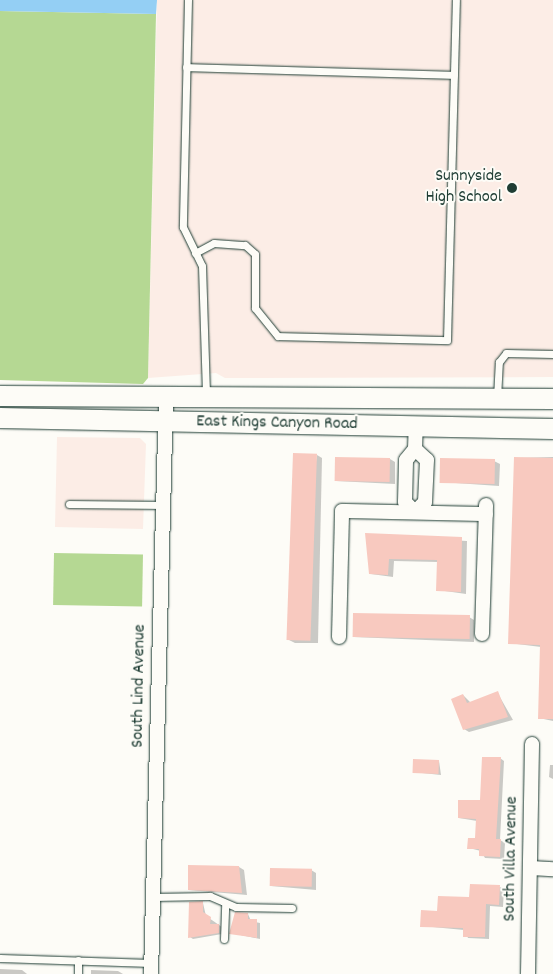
<!DOCTYPE html>
<style>
body{margin:0}
#map{position:relative;width:553px;height:974px;overflow:hidden;background:#fdfcf7;font-family:Dekko,sans-serif}
div>[style]{position:absolute}
.built>*{inset:0;background:#fcede6}
.green>*{inset:0;background:#b5d893;transform-origin:0 0}
.water>*{inset:0;background:#94cff4}
.shadow>*{inset:0;background:#0003}
.building>*{inset:0;background:#f8c9bf;transform-origin:0 0}
.roads{filter:drop-shadow(0 0 1px #1f3d34) drop-shadow(0 0 1px #1f3d34)}
.lane>*{height:7px;margin:-3.5px;padding:0 3.5px;transform-origin:3.5px;border-radius:3.5px;background:#fdfcf7}
.street>*{height:14px;margin:-7px;padding:0 7px;transform-origin:7px;border-radius:7px;background:#fdfcf7}
.secondary>*{height:20px;margin:-10px;padding:0 10px;transform-origin:10px;border-radius:10px;background:#fdfcf7}
.dots>*{width:14px;height:14px;translate:-50% -50%;box-sizing:border-box;border:2px solid #fdfcf7;border-radius:50%}
span{translate:-50% -50%;white-space:nowrap;text-align:center;line-height:1.15;-webkit-text-stroke:4px #fdfcf7;paint-order:stroke}
.poi-label{font-size:18px;color:#1f3d34}
.right{translate:-100% -50%;text-align:right}
.street-label{font-size:18px;color:#1f3d34}
</style>
<div id="map">
<div class="built">
<i style="clip-path:polygon(157px 0,553px 0,553px 377px,225px 378px,216px 373px,148px 378px)"></i>
<i style="clip-path:polygon(57px 437px,140px 438px,146px 444px,143px 529px,55px 527px)"></i>
</div>
<div class="green">
<i style="clip-path:polygon(0 11px,156px 14px,148px 378px,143px 384px,0 380px)"></i>
<i style="left:54px;top:553px;width:89px;height:52px;rotate:1deg"></i>
</div>
<div class="water">
<i style="clip-path:polygon(0 0,157px 0,156px 14px,0 11px)"></i>
</div>
<div class="shadow">
<i style="clip-path:polygon(317px 455px,322px 458px,318px 643px,295px 643px,289px 640px)"></i>
<i style="clip-path:polygon(553px 457px,553px 721px,539px 718px,541px 647px,509px 643px,515px 458px)"></i>
<i style="clip-path:polygon(390px 459px,395px 462px,395px 484px,336px 481px)"></i>
<i style="clip-path:polygon(494px 461px,500px 464px,499px 486px,441px 482px)"></i>
<i style="clip-path:polygon(366px 535px,467px 541px,466px 594px,438px 590px,438px 562px,394px 561px,393px 577px,371px 574px)"></i>
<i style="clip-path:polygon(469px 617px,474px 620px,474px 642px,354px 637px)"></i>
<i style="clip-path:polygon(497px 692px,513px 720px,469px 732px,464px 729px,463px 695px,471px 703px)"></i>
<i style="clip-path:polygon(500px 758px,504px 761px,500px 840px,505px 843px,504px 859px,485px 858px,481px 851px,469px 848px,476px 840px,477px 821px,459px 818px,481px 802px)"></i>
<i style="clip-path:polygon(439px 761px,441px 775px,413px 772px)"></i>
<i style="clip-path:polygon(550px 765px,553px 765px,553px 779px,549px 777px)"></i>
<i style="clip-path:polygon(239px 867px,244px 870px,247px 895px,189px 890px)"></i>
<i style="clip-path:polygon(311px 870px,316px 873px,316px 890px,271px 886px)"></i>
<i style="clip-path:polygon(500px 887px,504px 889px,503px 907px,490px 906px,489px 939px,468px 938px,464px 930px,422px 926px,438px 912px)"></i>
<i style="clip-path:polygon(203px 903px,206px 916px,222px 927px,222px 934px,193px 939px,190px 937px)"></i>
<i style="clip-path:polygon(248px 914px,251px 921px,260px 923px,260px 939px,231px 933px)"></i>
<i style="clip-path:polygon(0 969px,22px 970px,27px 974px,0 974px)"></i>
<i style="clip-path:polygon(91px 970px,118px 971px,123px 974px,91px 974px)"></i>
</div>
<div class="building">
<i style="left:293px;top:453px;width:24px;height:187px;rotate:2deg"></i>
<i style="left:335px;top:457px;width:55px;height:24px;rotate:1deg"></i>
<i style="clip-path:polygon(514px 457px,553px 458px,553px 719px,538px 719px,540px 645px,508px 644px)"></i>
<i style="left:440px;top:458px;width:55px;height:25px;rotate:1deg"></i>
<i style="clip-path:polygon(365px 533px,462px 537px,461px 592px,436px 591px,437px 560px,389px 559px,388px 575px,369px 574px)"></i>
<i style="left:353px;top:613px;width:117px;height:24px;rotate:1deg"></i>
<i style="clip-path:polygon(498px 691px,508px 717px,463px 730px,451px 699px,463px 694px,467px 703px)"></i>
<i style="clip-path:polygon(482px 757px,501px 757px,496px 839px,501px 839px,500px 857px,479px 856px,479px 849px,467px 849px,468px 838px,475px 838px,476px 819px,458px 818px,458px 800px,480px 800px)"></i>
<i style="left:413px;top:759px;width:26px;height:14px;rotate:2deg"></i>
<i style="clip-path:polygon(188px 865px,239px 866px,242px 893px,188px 890px)"></i>
<i style="left:270px;top:868px;width:42px;height:18px;rotate:1deg"></i>
<i style="clip-path:polygon(470px 884px,500px 885px,499px 905px,486px 904px,485px 937px,463px 937px,463px 928px,420px 927px,421px 910px,437px 911px,438px 896px,469px 897px)"></i>
<i style="clip-path:polygon(203px 901px,203px 912px,211px 917px,210px 924px,219px 924px,219px 933px,188px 938px,189px 902px)"></i>
<i style="clip-path:polygon(235px 912px,248px 913px,248px 919px,257px 919px,257px 938px,229px 934px)"></i>
</div>
<div class="roads">
<div class="lane">
<i style="left:188px;top:0;width:227px;rotate:91.3deg"></i>
<i style="left:183px;top:227px;width:43px;rotate:64deg"></i>
<i style="left:202px;top:266px;width:128px;rotate:88.2deg"></i>
<i style="left:186px;top:67px;width:268px;rotate:1.7deg"></i>
<i style="left:195px;top:253px;width:21px;rotate:-28deg"></i>
<i style="left:214px;top:243px;width:31px;rotate:4deg"></i>
<i style="left:245px;top:245px;width:13px;rotate:42deg"></i>
<i style="left:255px;top:254px;width:54px;rotate:90deg"></i>
<i style="left:255px;top:308px;width:36px;rotate:51deg"></i>
<i style="left:278px;top:336px;width:169px;rotate:1.4deg"></i>
<i style="left:447px;top:340px;width:340px;rotate:-88.5deg"></i>
<i style="left:497px;top:398px;width:36px;rotate:-87deg"></i>
<i style="left:499px;top:362px;width:11px;rotate:-52deg"></i>
<i style="left:506px;top:353px;width:47px;rotate:1.2deg"></i>
<i style="left:69px;top:504px;width:94px;rotate:0.6deg"></i>
<i style="left:153px;top:897px;width:57px;rotate:-1deg"></i>
<i style="left:210px;top:896px;width:28px;rotate:23deg"></i>
<i style="left:236px;top:907px;width:56px;rotate:1deg"></i>
<i style="left:224px;top:939px;width:35px;rotate:-88deg"></i>
<i style="left:0;top:958px;width:151px;rotate:1.9deg"></i>
<i style="left:78px;top:974px;width:14px;rotate:-90deg"></i>
</div>
<div class="street">
<i style="left:415px;top:449px;width:16px;rotate:43deg"></i>
<i style="left:427px;top:460px;width:42px;rotate:92.7deg"></i>
<i style="left:425px;top:502px;width:14px;rotate:135deg"></i>
<i style="left:415px;top:512px;width:14px;rotate:-135deg"></i>
<i style="left:405px;top:502px;width:42px;rotate:-88.6deg"></i>
<i style="left:406px;top:460px;width:14px;rotate:-51deg"></i>
<i style="left:415px;top:449px;width:23px;rotate:-88deg"></i>
<i style="left:482px;top:634px;width:129px;rotate:-88.2deg"></i>
<i style="left:339px;top:637px;width:126px;rotate:-88.6deg"></i>
<i style="left:342px;top:511px;width:144px;rotate:1.2deg"></i>
<i style="left:531px;top:868px;width:22px;rotate:3deg"></i>
<i style="left:151px;top:974px;width:575px;rotate:-88.51deg"></i>
<i style="left:528px;top:974px;width:230px;rotate:-89deg"></i>
</div>
<div class="secondary">
<i style="left:0;top:396px;width:553px;rotate:0.31deg"></i>
<i style="left:0;top:418px;width:553px;rotate:1.14deg"></i>
</div>
</div>
<div class="dots">
<i style="left:512px;top:188px;background:#1f3d34"></i>
</div>
<div class="poi-label">
<span class="right" style="left:502px;top:188px">Sunnyside<br>High School</span>
</div>
<div class="street-label">
<span style="left:277px;top:424px;rotate:1deg">East Kings Canyon Road</span>
<span style="left:140px;top:686px;rotate:-89deg">South Lind Avenue</span>
<span style="left:512px;top:859px;rotate:-89deg">South Villa Avenue</span>
</div>
</div>
